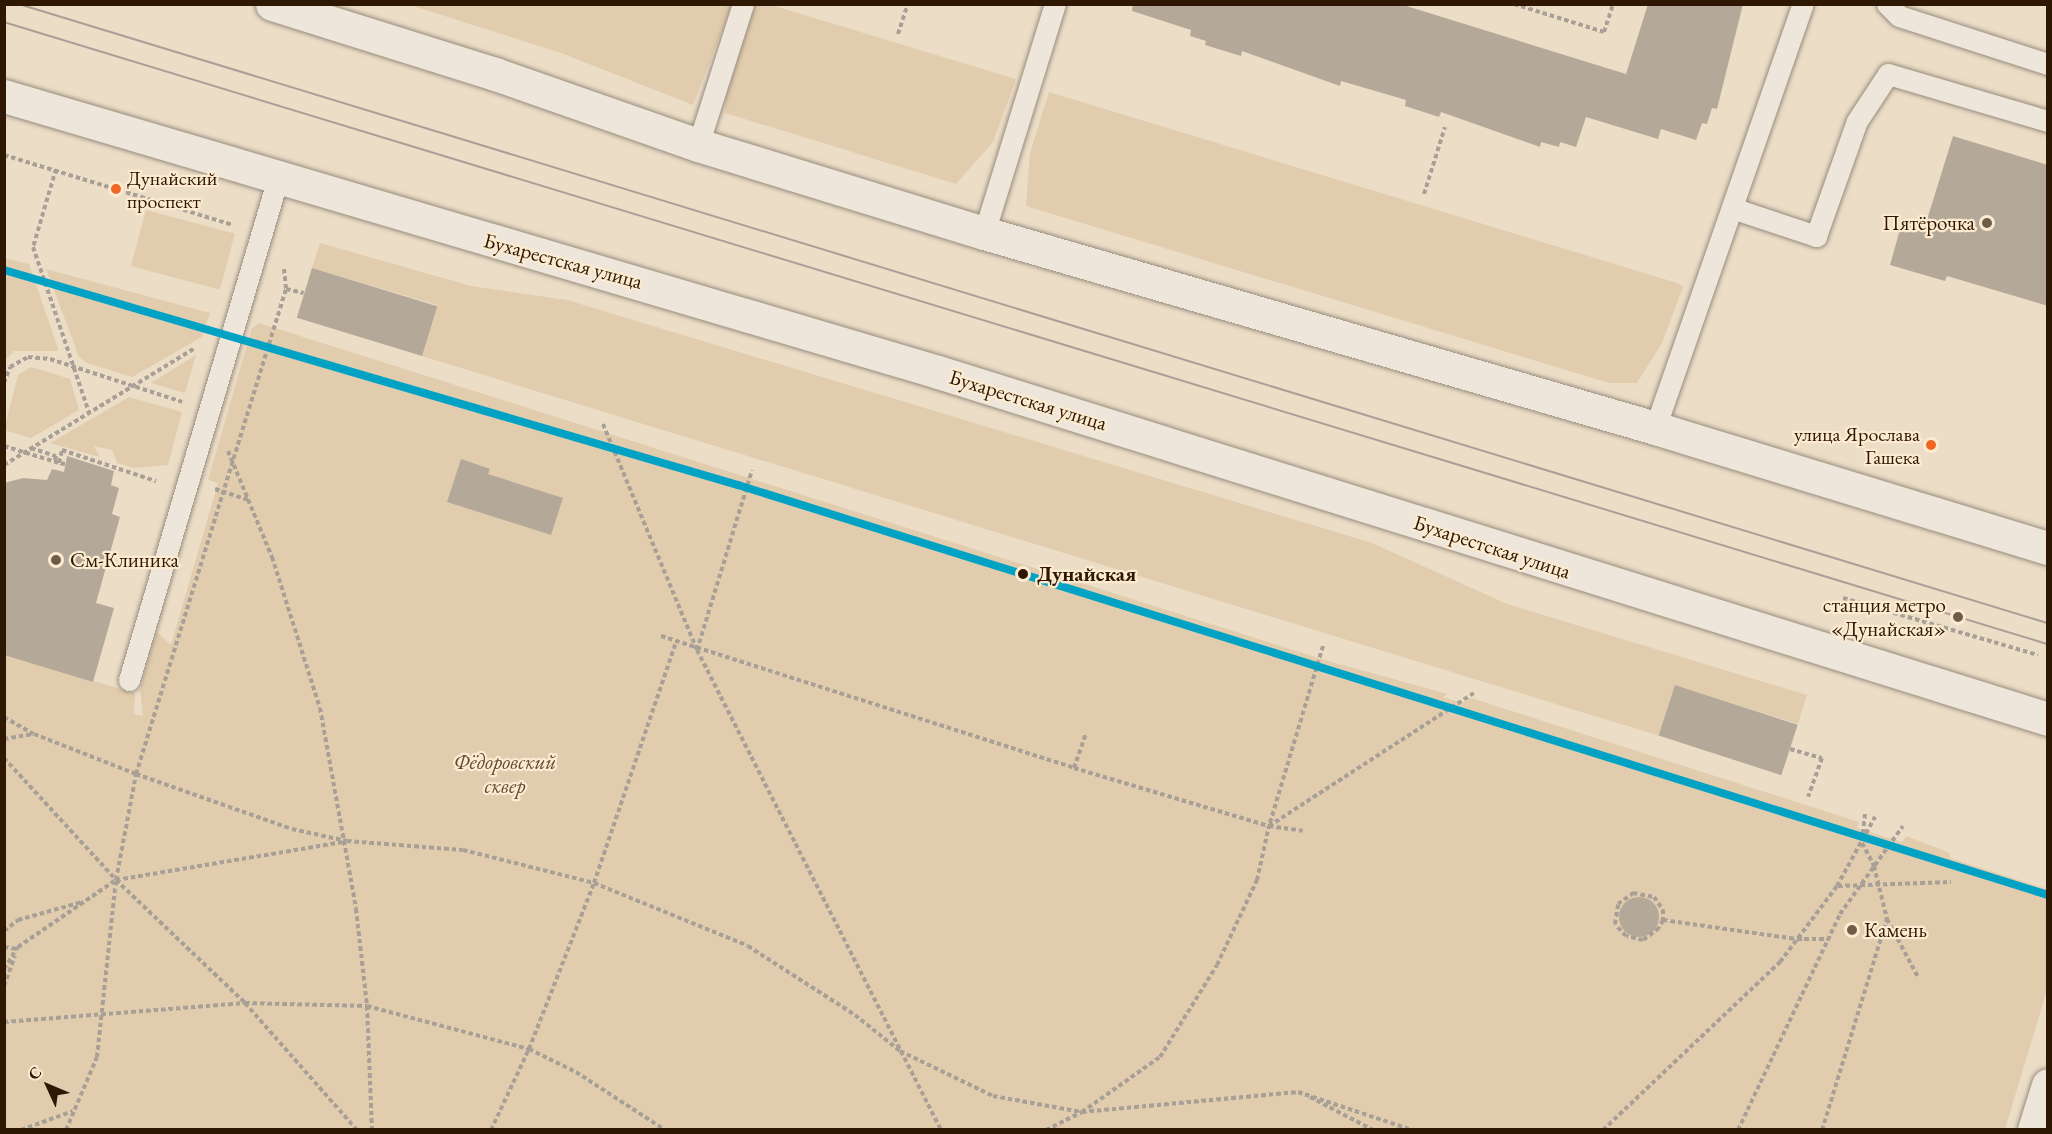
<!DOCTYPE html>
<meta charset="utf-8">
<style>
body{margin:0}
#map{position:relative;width:2052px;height:1134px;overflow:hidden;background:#ecddc7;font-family:"EB Garamond",serif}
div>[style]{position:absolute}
.green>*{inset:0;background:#e1ccae;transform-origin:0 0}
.building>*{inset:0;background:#b4a999;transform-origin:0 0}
.round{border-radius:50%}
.path>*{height:4px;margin-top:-2px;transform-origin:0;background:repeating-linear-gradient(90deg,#a8a096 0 4.5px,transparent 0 7.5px)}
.roads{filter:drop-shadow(0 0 2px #978c7d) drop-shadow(0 0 2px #978c7d)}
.service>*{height:21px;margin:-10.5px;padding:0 10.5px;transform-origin:10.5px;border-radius:10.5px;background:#eee6db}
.tertiary>*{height:33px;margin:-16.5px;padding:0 16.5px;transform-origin:16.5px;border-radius:16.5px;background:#eee6db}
.tram>*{height:1.5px;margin:-0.75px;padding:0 0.75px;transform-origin:0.75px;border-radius:0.75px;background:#a8a096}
.metro-1>*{height:8px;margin:-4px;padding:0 4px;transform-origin:4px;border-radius:4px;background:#02a2c4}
.dots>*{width:16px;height:16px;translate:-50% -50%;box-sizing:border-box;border:3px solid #fcebd1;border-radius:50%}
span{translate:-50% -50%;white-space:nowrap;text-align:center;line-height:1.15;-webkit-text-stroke:4.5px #fcebd1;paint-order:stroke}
.bus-label{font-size:20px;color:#2e1804}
.left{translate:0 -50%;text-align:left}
.right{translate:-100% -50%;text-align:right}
.poi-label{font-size:21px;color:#2e1804}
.street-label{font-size:21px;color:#2e1804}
.stop-label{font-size:21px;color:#2e1804;font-weight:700}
.park-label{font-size:21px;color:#614a31;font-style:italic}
.frame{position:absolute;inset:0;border:6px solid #2e1804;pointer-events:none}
.north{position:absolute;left:18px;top:1056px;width:60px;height:60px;-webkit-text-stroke:4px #fcebd1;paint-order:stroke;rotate:314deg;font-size:16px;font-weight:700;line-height:24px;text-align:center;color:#2e1804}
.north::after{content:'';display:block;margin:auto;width:21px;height:27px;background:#2e1804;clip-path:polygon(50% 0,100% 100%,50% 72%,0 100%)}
</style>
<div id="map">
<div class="green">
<i style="clip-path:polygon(410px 5px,732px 5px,693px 105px,561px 53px)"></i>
<i style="clip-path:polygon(755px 5px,771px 5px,1016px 79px,993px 142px,956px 184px,725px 113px,726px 93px)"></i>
<i style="clip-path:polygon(1049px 92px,1677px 283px,1683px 287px,1662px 343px,1637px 383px,1609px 383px,1026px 206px,1030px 153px)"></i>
<i style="left:146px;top:210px;width:92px;height:58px;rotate:15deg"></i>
<i style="clip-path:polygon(320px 243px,471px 286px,567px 300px,1372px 543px,1507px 604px,1807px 695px,1798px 724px,1675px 685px,1660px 736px,422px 356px,437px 305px,312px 268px)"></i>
<i style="clip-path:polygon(4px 258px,29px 264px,59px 351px,14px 351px,5px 360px)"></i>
<i style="clip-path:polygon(46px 269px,210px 313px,202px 337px,132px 377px,87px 363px,79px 357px)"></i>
<i style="clip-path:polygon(259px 323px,1328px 661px,1448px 694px,1443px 697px,1462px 703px,1471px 698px,1859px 822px,1857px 828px,1902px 842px,1906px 836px,1950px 853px,1950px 858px,2047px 889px,2047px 990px,2005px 1129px,5px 1129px,4px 655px,135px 693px,134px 714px,143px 716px,140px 690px,157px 632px,171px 645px,218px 483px,208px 480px,252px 328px)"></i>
<i style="clip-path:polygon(196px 355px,185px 393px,151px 383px)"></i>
<i style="clip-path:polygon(31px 367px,70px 379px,79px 410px,31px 438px,4px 430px,18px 375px)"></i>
<i style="clip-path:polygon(129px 397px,182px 412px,168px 465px,134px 468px,117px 463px,112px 450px,94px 446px,100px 457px,50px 443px)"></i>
</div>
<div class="building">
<i style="clip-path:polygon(1133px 4px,1400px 4px,1626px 74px,1648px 4px,1743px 4px,1717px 109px,1712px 108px,1707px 124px,1702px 123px,1696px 140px,1661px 129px,1658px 139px,1586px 117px,1576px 147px,1560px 142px,1559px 147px,1541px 142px,1540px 147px,1441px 112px,1439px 117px,1405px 106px,1406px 100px,1341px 81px,1340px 86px,1242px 51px,1241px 56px,1205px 45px,1206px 41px,1190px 36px,1191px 30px,1132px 11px)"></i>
<i style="clip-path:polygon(1953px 136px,2048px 165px,2048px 306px,1947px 276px,1945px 281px,1890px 265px,1903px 219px,1925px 226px)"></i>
<i style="left:312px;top:268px;width:131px;height:52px;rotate:17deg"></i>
<i style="clip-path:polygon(67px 456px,114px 471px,111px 485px,119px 488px,112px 514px,120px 517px,96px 603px,114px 608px,93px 682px,4px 655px,4px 483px,23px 478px,47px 480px,52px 469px,64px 472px)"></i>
<i style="clip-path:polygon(461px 459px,490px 469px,488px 474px,563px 498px,551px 535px,447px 502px)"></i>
<i style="left:1675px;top:685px;width:129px;height:53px;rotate:18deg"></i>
<i class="round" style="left:1619px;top:897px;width:40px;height:40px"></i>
</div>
<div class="path">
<i style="left:1514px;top:4px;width:94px;rotate:17.3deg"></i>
<i style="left:1604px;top:32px;width:29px;rotate:-72deg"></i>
<i style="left:898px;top:34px;width:32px;rotate:-72deg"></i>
<i style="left:4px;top:155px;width:239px;rotate:17deg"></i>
<i style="left:56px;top:169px;width:81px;rotate:106.4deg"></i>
<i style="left:33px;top:247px;width:174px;rotate:71.3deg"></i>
<i style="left:1424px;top:194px;width:70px;rotate:-72.6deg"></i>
<i style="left:284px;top:269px;width:20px;rotate:84deg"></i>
<i style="left:4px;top:383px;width:17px;rotate:-69deg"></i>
<i style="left:10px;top:367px;width:21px;rotate:-29deg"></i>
<i style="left:28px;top:357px;width:22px;rotate:5deg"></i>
<i style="left:50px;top:359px;width:139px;rotate:18deg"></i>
<i style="left:603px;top:424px;width:245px;rotate:67.4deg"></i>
<i style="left:697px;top:650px;width:188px;rotate:-73deg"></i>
<i style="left:4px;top:446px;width:58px;rotate:17.2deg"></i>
<i style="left:31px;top:448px;width:26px;rotate:18deg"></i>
<i style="left:56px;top:456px;width:5px;rotate:101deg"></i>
<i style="left:228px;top:451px;width:115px;rotate:67.5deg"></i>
<i style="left:272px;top:557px;width:158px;rotate:72.4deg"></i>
<i style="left:320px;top:708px;width:204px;rotate:79.8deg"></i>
<i style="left:356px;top:909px;width:98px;rotate:83.5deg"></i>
<i style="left:367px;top:1006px;width:124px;rotate:87.7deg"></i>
<i style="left:65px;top:464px;width:6px;rotate:-171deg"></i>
<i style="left:59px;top:463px;width:13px;rotate:-77deg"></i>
<i style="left:62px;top:450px;width:99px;rotate:18.3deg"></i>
<i style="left:4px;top:465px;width:224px;rotate:-31.5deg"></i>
<i style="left:215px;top:489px;width:35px;rotate:18deg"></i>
<i style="left:1843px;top:598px;width:203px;rotate:16.3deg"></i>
<i style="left:661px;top:636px;width:434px;rotate:17.7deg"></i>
<i style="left:1074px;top:768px;width:203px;rotate:16.6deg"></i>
<i style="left:1269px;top:826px;width:34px;rotate:8deg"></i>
<i style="left:1323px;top:646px;width:188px;rotate:106.7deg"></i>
<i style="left:1269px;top:826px;width:244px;rotate:-33deg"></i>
<i style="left:697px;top:650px;width:538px;rotate:63.05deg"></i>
<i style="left:4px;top:717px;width:34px;rotate:30deg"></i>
<i style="left:34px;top:734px;width:110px;rotate:21.4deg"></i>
<i style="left:136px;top:774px;width:165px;rotate:19.4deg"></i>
<i style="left:292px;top:829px;width:56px;rotate:12.3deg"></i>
<i style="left:347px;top:841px;width:116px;rotate:4.4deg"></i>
<i style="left:463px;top:850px;width:135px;rotate:14.1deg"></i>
<i style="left:594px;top:883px;width:166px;rotate:22.2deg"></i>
<i style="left:748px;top:946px;width:127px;rotate:32.8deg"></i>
<i style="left:855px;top:1015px;width:58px;rotate:38.7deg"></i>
<i style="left:900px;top:1051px;width:103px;rotate:25.8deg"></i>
<i style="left:993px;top:1096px;width:90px;rotate:10.2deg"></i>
<i style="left:1082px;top:1112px;width:217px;rotate:-5.3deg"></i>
<i style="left:1298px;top:1092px;width:120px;rotate:18.4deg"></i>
<i style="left:4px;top:739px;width:29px;rotate:-10deg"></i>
<i style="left:1790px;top:749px;width:33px;rotate:16deg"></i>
<i style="left:1822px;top:758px;width:41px;rotate:109.7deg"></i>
<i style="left:4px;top:758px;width:166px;rotate:47.4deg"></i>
<i style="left:116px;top:880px;width:178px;rotate:43.6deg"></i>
<i style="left:245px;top:1003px;width:169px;rotate:48.6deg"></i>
<i style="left:1074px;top:768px;width:37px;rotate:-71deg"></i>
<i style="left:1865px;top:814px;width:29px;rotate:96deg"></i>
<i style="left:1862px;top:843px;width:26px;rotate:62deg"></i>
<i style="left:1874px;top:866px;width:55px;rotate:76.2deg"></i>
<i style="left:1887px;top:919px;width:66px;rotate:61.9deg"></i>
<i style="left:1838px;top:886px;width:113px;rotate:-2deg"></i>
<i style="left:1663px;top:920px;width:9px;rotate:117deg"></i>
<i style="left:1659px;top:928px;width:20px;rotate:143deg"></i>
<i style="left:1643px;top:940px;width:17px;rotate:-167deg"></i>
<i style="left:1626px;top:936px;width:16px;rotate:-133deg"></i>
<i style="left:1615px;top:924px;width:20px;rotate:-81deg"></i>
<i style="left:1618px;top:904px;width:19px;rotate:-36deg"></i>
<i style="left:1633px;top:893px;width:21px;rotate:11deg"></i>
<i style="left:1654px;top:897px;width:16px;rotate:55deg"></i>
<i style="left:1663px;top:910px;width:10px;rotate:90deg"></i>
<i style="left:1663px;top:920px;width:135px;rotate:8.1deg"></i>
<i style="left:1797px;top:939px;width:32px"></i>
<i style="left:4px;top:931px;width:18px;rotate:-38deg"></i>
<i style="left:18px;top:920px;width:66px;rotate:-15.7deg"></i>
<i style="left:4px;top:947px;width:14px;rotate:8deg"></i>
<i style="left:4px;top:969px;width:26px;rotate:-58deg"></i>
<i style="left:18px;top:947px;width:119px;rotate:-34.4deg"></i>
<i style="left:116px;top:880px;width:230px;rotate:-9.5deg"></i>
<i style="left:4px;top:986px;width:32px;rotate:-70deg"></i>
<i style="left:4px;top:1022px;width:242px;rotate:-4.5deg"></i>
<i style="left:245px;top:1003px;width:122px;rotate:1.4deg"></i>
<i style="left:367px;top:1006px;width:168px;rotate:14.9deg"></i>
<i style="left:529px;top:1049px;width:52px;rotate:26.1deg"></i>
<i style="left:576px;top:1072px;width:106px;rotate:33.1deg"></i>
<i style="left:1310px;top:1097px;width:71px;rotate:27.6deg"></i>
<i style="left:21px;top:1130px;width:55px;rotate:-20.1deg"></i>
<i style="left:66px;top:1130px;width:79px;rotate:-67deg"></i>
<i style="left:97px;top:1057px;width:178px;rotate:-83.9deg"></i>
<i style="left:116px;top:880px;width:108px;rotate:-79.3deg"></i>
<i style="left:136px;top:774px;width:508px;rotate:-72.81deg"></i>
<i style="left:286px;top:289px;width:18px;rotate:13deg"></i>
<i style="left:491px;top:1130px;width:89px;rotate:-64.9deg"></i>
<i style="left:529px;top:1049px;width:178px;rotate:-68.6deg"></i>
<i style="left:594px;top:883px;width:255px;rotate:-71.2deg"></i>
<i style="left:1046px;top:1130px;width:40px;rotate:-26.6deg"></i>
<i style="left:1082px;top:1112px;width:95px;rotate:-35.2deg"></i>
<i style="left:1160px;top:1057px;width:108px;rotate:-58.2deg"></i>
<i style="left:1217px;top:965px;width:94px;rotate:-64.8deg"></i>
<i style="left:1257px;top:880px;width:55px;rotate:-77.5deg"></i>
<i style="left:1603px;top:1130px;width:244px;rotate:-43.5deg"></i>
<i style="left:1780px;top:962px;width:95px;rotate:-53.1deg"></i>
<i style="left:1837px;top:886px;width:79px;rotate:-61.2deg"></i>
<i style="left:1738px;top:1130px;width:239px;rotate:-64.7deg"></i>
<i style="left:1840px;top:914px;width:108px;rotate:-54.4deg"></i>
<i style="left:1822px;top:1130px;width:221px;rotate:-72.9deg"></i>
</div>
<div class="roads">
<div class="service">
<i style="left:1887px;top:4px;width:17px;rotate:45deg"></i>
<i style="left:1899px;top:16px;width:157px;rotate:17.9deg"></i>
<i style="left:698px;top:145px;width:148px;rotate:-72.3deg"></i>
<i style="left:1732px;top:208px;width:89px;rotate:18.4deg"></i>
<i style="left:1816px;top:236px;width:122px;rotate:-70.4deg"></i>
<i style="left:1857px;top:121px;width:56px;rotate:-56.6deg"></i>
<i style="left:1888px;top:74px;width:167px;rotate:16.4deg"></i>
<i style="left:984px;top:233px;width:240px;rotate:-72.8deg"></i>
<i style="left:1655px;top:428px;width:449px;rotate:-70.8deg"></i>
<i style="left:129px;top:680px;width:524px;rotate:-73.47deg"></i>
</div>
<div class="tertiary">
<i style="left:272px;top:4px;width:234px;rotate:17.4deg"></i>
<i style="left:495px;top:74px;width:215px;rotate:19.3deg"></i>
<i style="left:698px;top:145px;width:299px;rotate:17.1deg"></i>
<i style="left:984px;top:233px;width:699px;rotate:16.2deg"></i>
<i style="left:1655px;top:428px;width:411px;rotate:17deg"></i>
<i style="left:4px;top:96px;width:974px;rotate:16.46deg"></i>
<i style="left:938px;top:372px;width:1163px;rotate:17.36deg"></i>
<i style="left:2034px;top:1130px;width:47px;rotate:-72.7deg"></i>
</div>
</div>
<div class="tram">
<i style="left:19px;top:4px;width:2121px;rotate:16.97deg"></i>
<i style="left:4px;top:22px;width:2137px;rotate:16.93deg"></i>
</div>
<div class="metro-1">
<i style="left:4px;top:270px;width:765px;rotate:16.33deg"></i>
<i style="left:738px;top:485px;width:1373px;rotate:17.38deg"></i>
</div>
<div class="dots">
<i style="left:116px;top:189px;background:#f26522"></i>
<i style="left:1987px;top:223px;background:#705d48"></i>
<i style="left:1931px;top:445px;background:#f26522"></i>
<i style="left:56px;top:560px;background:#705d48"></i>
<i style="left:1023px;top:574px;background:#2e1804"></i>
<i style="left:1958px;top:617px;background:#705d48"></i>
<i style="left:1852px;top:930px;background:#705d48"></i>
</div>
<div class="bus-label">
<span class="left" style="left:127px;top:190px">Дунайский<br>проспект</span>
<span class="right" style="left:1920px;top:446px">улица Ярослава<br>Гашека</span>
</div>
<div class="poi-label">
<span class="right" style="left:1975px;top:223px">Пятёрочка</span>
<span class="left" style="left:70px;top:560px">См-Клиника</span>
<span class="right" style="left:1946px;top:617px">станция метро<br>«Дунайская»</span>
<span class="left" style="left:1864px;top:930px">Камень</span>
</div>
<div class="street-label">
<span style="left:563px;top:261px;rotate:15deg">Бухарестская улица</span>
<span style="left:1028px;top:400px;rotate:17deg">Бухарестская улица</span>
<span style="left:1492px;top:547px;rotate:18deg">Бухарестская улица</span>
</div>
<div class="stop-label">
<span class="left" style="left:1037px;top:574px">Дунайская</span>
</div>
<div class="park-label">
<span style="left:505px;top:774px">Фёдоровский<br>сквер</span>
</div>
<div class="frame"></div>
<div class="north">С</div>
</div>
